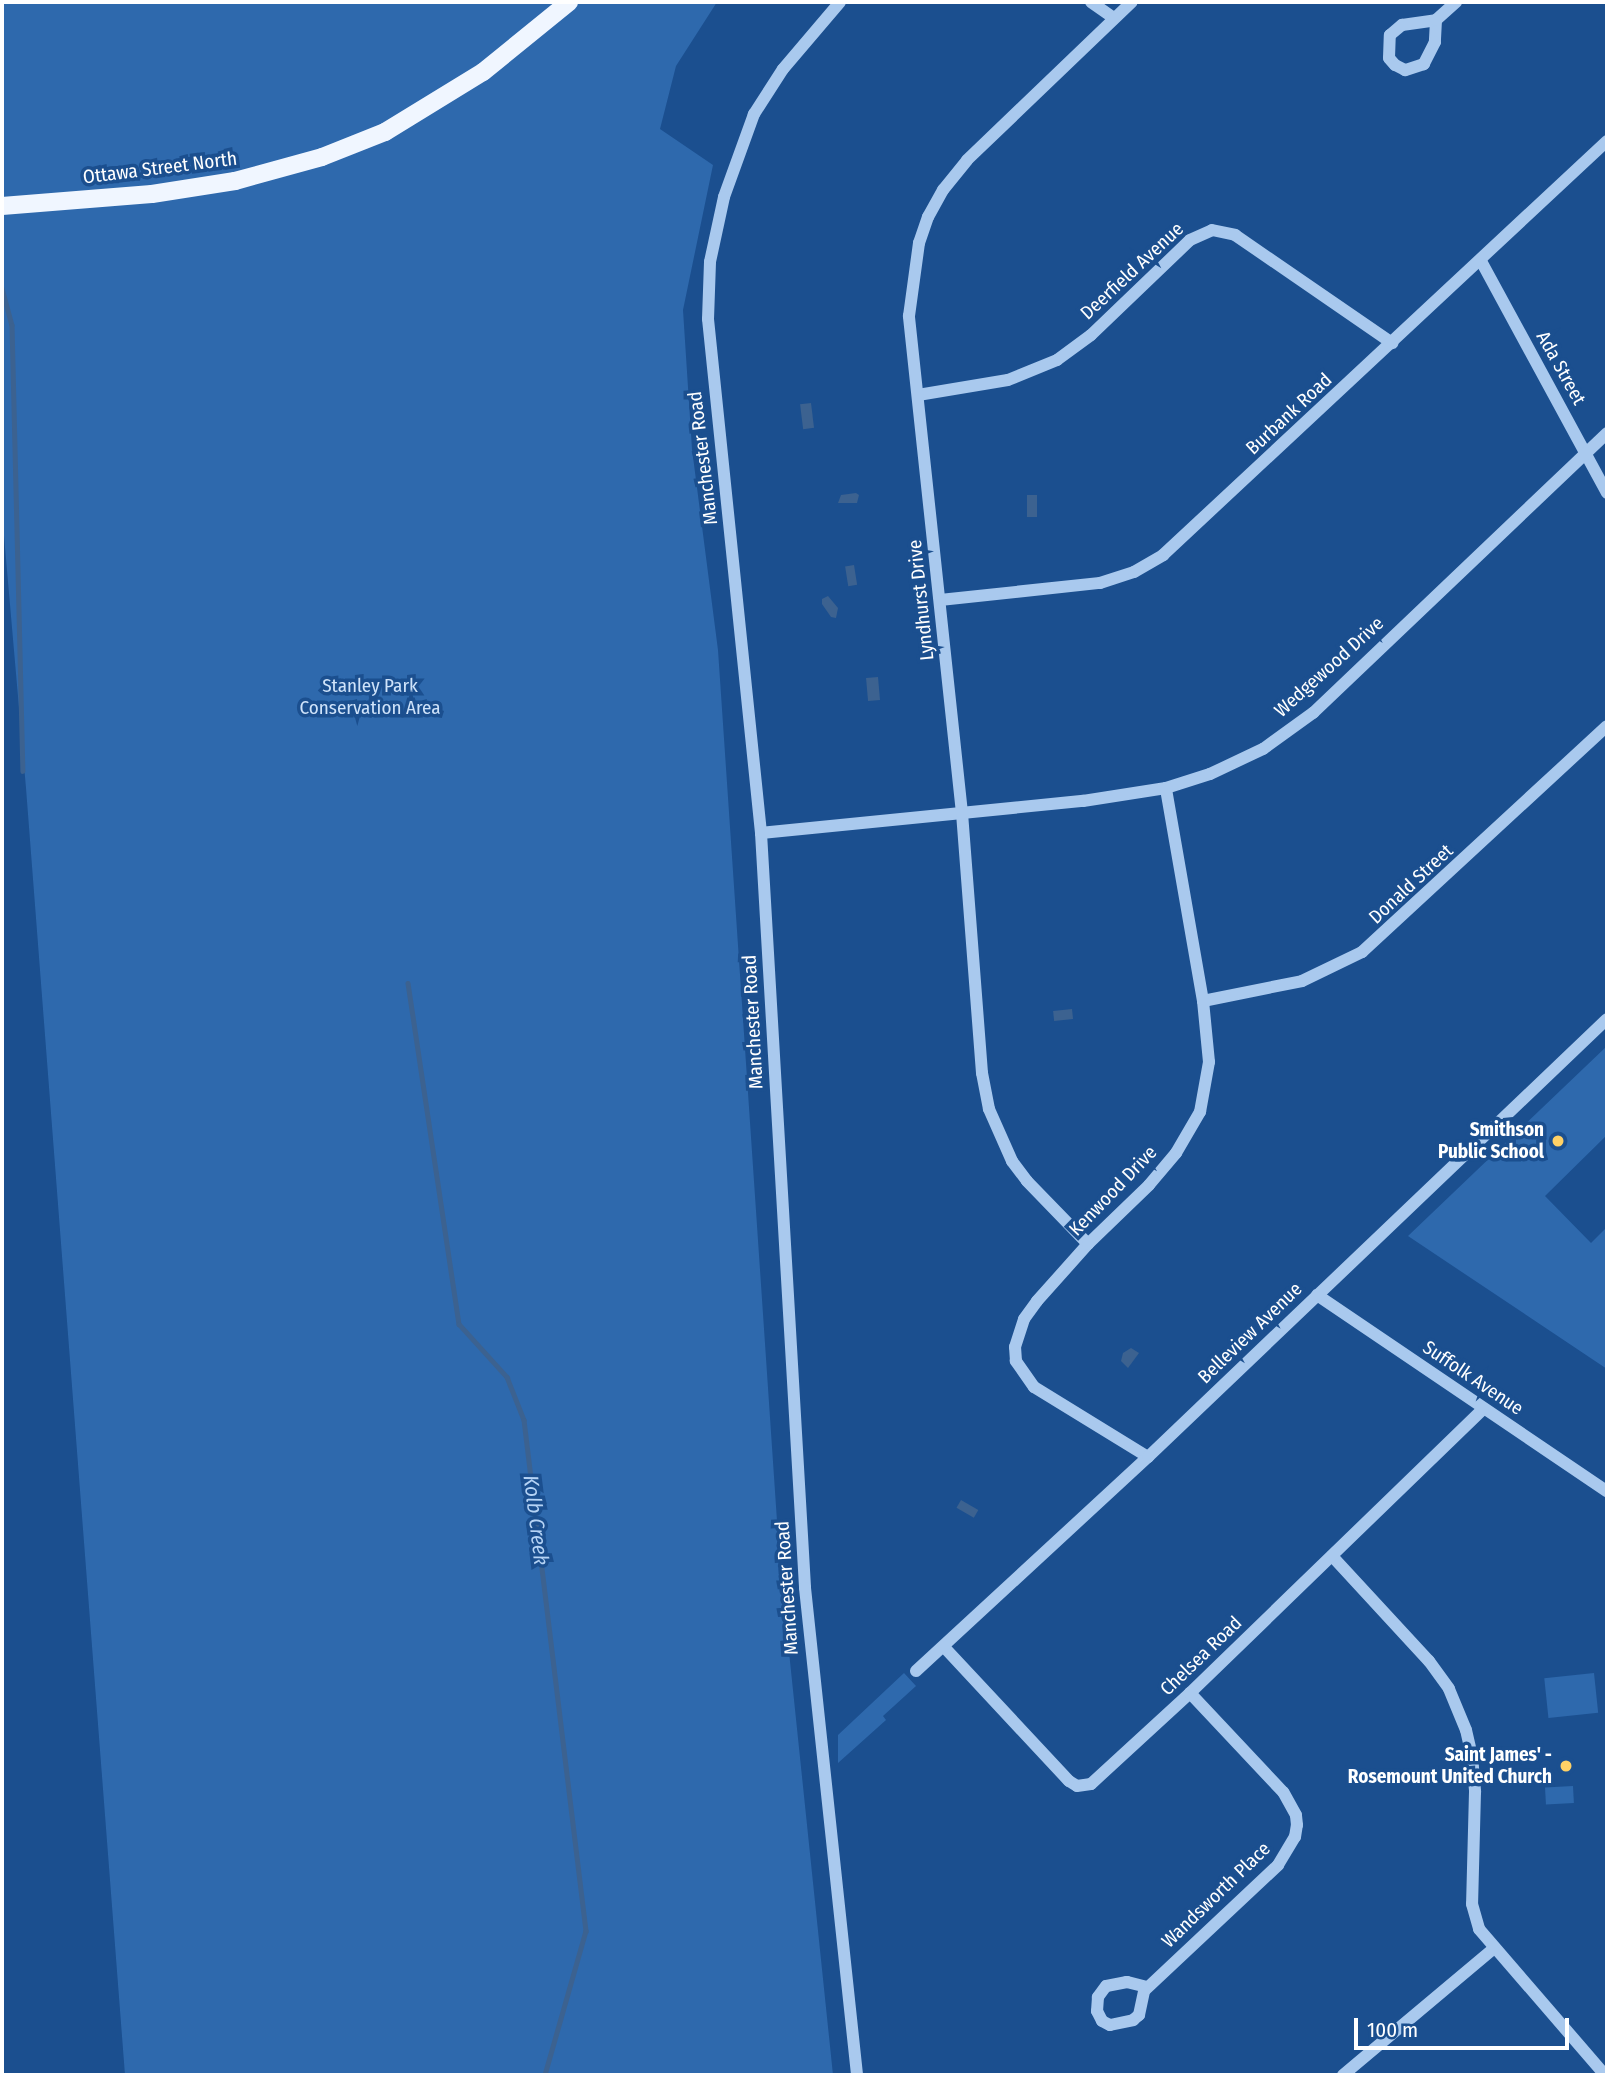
<!DOCTYPE html>
<style>
body{margin:0}
#map{position:relative;width:1609px;height:2077px;overflow:hidden;background:#1b4f8f;font-family:"Fira Sans Condensed",sans-serif}
div>[style]{position:absolute}
.green>*{inset:0;background:#2e69ad;transform-origin:0 0}
.water>*{inset:0;background:#3c6290;transform-origin:0 0}
.stream>*{height:4.5px;margin:-2.25px;padding:0 2.25px;transform-origin:2.25px;border-radius:2.25px;background:#3c6290}
.minor>*{height:12px;margin:-6px;padding:0 6px;transform-origin:6px;border-radius:6px;background:#a9c9ee}
.major>*{height:18px;margin:-9px;padding:0 9px;transform-origin:9px;border-radius:9px;background:#f0f6ff}
.dots>*{width:19px;height:19px;translate:-50% -50%;box-sizing:border-box;border:4px solid #1b4f8f;border-radius:50%}
span{translate:-50% -50%;white-space:nowrap;text-align:center;line-height:1.15;-webkit-text-stroke:7px #1b4f8f;paint-order:stroke}
.street-label{font-size:19px;color:#fff}
.park-label{font-size:19px;color:#cfe3fa}
.poi-label{font-size:19px;color:#fff;font-weight:700}
.right{translate:-100% -50%;text-align:right}
.water-label{font-size:21px;color:#b5d3f5;font-style:italic}
.frame{position:absolute;inset:0;border:4px solid #fff;pointer-events:none}
.scale{position:absolute;left:1354px;top:2018px;width:215px;height:32px;box-sizing:border-box;border:4px solid #fff;border-top:0;padding-left:9px;font-size:21px;line-height:24px;white-space:nowrap;color:#fff;-webkit-text-stroke:5px #1b4f8f;paint-order:stroke}
</style>
<div id="map">
<div class="green">
<i style="clip-path:polygon(2px 2px,717px 2px,676px 66px,660px 129px,713px 165px,683px 310px,692px 449px,718px 650px,780px 1565px,833px 2075px,125px 2075px,26px 788px,2px 513px)"></i>
<i style="clip-path:polygon(1607px 1046px,1607px 1135px,1545px 1196px,1591px 1243px,1607px 1227px,1607px 1369px,1408px 1236px)"></i>
<i style="clip-path:polygon(904px 1673px,916px 1686px,883px 1716px,886px 1720px,838px 1763px,838px 1735px)"></i>
<i style="left:1594px;top:1673px;width:40px;height:50px;rotate:84deg"></i>
<i style="left:1573px;top:1786px;width:17px;height:28px;rotate:87deg"></i>
</div>
<div class="water">
<i style="left:811px;top:403px;width:25px;height:11px;rotate:83deg"></i>
<i style="clip-path:polygon(856px 493px,859px 495px,857px 503px,838px 503px,841px 495px)"></i>
<i style="left:1027px;top:495px;width:10px;height:22px"></i>
<i style="left:854px;top:565px;width:20px;height:9px;rotate:81deg"></i>
<i style="clip-path:polygon(828px 596px,838px 608px,836px 618px,831px 617px,822px 604px,822px 599px)"></i>
<i style="left:878px;top:677px;width:23px;height:12px;rotate:85deg"></i>
<i style="left:1072px;top:1009px;width:10px;height:19px;rotate:84deg"></i>
<i style="clip-path:polygon(1131px 1348px,1139px 1353px,1128px 1368px,1121px 1361px,1123px 1353px)"></i>
<i style="left:961px;top:1500px;width:20px;height:9px;rotate:30deg"></i>
</div>
<div class="stream">
<i style="left:2px;top:288px;width:38px;rotate:75deg"></i>
<i style="left:12px;top:325px;width:446px;rotate:88.6deg"></i>
<i style="left:408px;top:983px;width:345px;rotate:81.5deg"></i>
<i style="left:459px;top:1324px;width:72px;rotate:47.8deg"></i>
<i style="left:507px;top:1377px;width:46px;rotate:68.4deg"></i>
<i style="left:524px;top:1420px;width:515px;rotate:83.08deg"></i>
<i style="left:586px;top:1931px;width:150px;rotate:105.9deg"></i>
</div>
<div class="minor">
<i style="left:840px;top:2px;width:88px;rotate:130.4deg"></i>
<i style="left:783px;top:69px;width:54px;rotate:122.8deg"></i>
<i style="left:754px;top:114px;width:88px;rotate:109.9deg"></i>
<i style="left:724px;top:197px;width:66px;rotate:102.2deg"></i>
<i style="left:710px;top:262px;width:57px;rotate:92deg"></i>
<i style="left:708px;top:319px;width:517px;rotate:84.11deg"></i>
<i style="left:761px;top:833px;width:756px;rotate:86.66deg"></i>
<i style="left:805px;top:1588px;width:490px;rotate:83.9deg"></i>
<i style="left:1091px;top:2px;width:28px;rotate:35deg"></i>
<i style="left:1436px;top:20px;width:22px;rotate:93deg"></i>
<i style="left:1435px;top:42px;width:25px;rotate:117deg"></i>
<i style="left:1424px;top:64px;width:20px;rotate:162deg"></i>
<i style="left:1405px;top:70px;width:11px;rotate:-153deg"></i>
<i style="left:1395px;top:65px;width:9px;rotate:-131deg"></i>
<i style="left:1389px;top:58px;width:23px;rotate:-88deg"></i>
<i style="left:1390px;top:35px;width:16px;rotate:-40deg"></i>
<i style="left:1402px;top:25px;width:34px;rotate:-8deg"></i>
<i style="left:1436px;top:20px;width:27px;rotate:-42deg"></i>
<i style="left:1481px;top:261px;width:264px;rotate:61.5deg"></i>
<i style="left:918px;top:395px;width:91px;rotate:-9.5deg"></i>
<i style="left:1008px;top:380px;width:53px;rotate:-22.2deg"></i>
<i style="left:1057px;top:360px;width:42px;rotate:-36.3deg"></i>
<i style="left:1091px;top:335px;width:137px;rotate:-43.8deg"></i>
<i style="left:1190px;top:240px;width:24px;rotate:-24deg"></i>
<i style="left:1212px;top:230px;width:24px;rotate:12deg"></i>
<i style="left:1235px;top:235px;width:191px;rotate:34.5deg"></i>
<i style="left:940px;top:600px;width:161px;rotate:-6.1deg"></i>
<i style="left:1100px;top:583px;width:36px;rotate:-18deg"></i>
<i style="left:1134px;top:572px;width:34px;rotate:-30deg"></i>
<i style="left:1163px;top:555px;width:607px;rotate:-43deg"></i>
<i style="left:761px;top:833px;width:324px;rotate:-5.7deg"></i>
<i style="left:1083px;top:801px;width:84px;rotate:-8.9deg"></i>
<i style="left:1166px;top:788px;width:46px;rotate:-17.7deg"></i>
<i style="left:1210px;top:774px;width:59px;rotate:-25.3deg"></i>
<i style="left:1263px;top:749px;width:62px;rotate:-35.8deg"></i>
<i style="left:1313px;top:713px;width:406px;rotate:-43.6deg"></i>
<i style="left:1203px;top:1001px;width:101px;rotate:-11.4deg"></i>
<i style="left:1302px;top:981px;width:67px;rotate:-25.8deg"></i>
<i style="left:1362px;top:952px;width:333px;rotate:-42.7deg"></i>
<i style="left:1088px;top:1244px;width:88px;rotate:-134.1deg"></i>
<i style="left:1027px;top:1181px;width:25px;rotate:-127deg"></i>
<i style="left:1012px;top:1161px;width:57px;rotate:-113.9deg"></i>
<i style="left:989px;top:1109px;width:37px;rotate:-101deg"></i>
<i style="left:982px;top:1073px;width:261px;rotate:-94.4deg"></i>
<i style="left:962px;top:813px;width:500px;rotate:-96.1deg"></i>
<i style="left:909px;top:316px;width:74px;rotate:-82.2deg"></i>
<i style="left:919px;top:243px;width:28px;rotate:-71deg"></i>
<i style="left:928px;top:217px;width:31px;rotate:-61deg"></i>
<i style="left:943px;top:190px;width:38px;rotate:-51deg"></i>
<i style="left:967px;top:160px;width:228px;rotate:-43.8deg"></i>
<i style="left:1317px;top:1295px;width:350px;rotate:34.1deg"></i>
<i style="left:1148px;top:1457px;width:134px;rotate:-148.4deg"></i>
<i style="left:1034px;top:1387px;width:32px;rotate:-125deg"></i>
<i style="left:1016px;top:1361px;width:14px;rotate:-94deg"></i>
<i style="left:1015px;top:1347px;width:29px;rotate:-72deg"></i>
<i style="left:1024px;top:1319px;width:22px;rotate:-54deg"></i>
<i style="left:1037px;top:1301px;width:76px;rotate:-48.2deg"></i>
<i style="left:1088px;top:1244px;width:85px;rotate:-44deg"></i>
<i style="left:1149px;top:1185px;width:42px;rotate:-49.8deg"></i>
<i style="left:1176px;top:1153px;width:48px;rotate:-59.7deg"></i>
<i style="left:1200px;top:1112px;width:51px;rotate:-79.8deg"></i>
<i style="left:1209px;top:1062px;width:61px;rotate:-95.6deg"></i>
<i style="left:1203px;top:1001px;width:216px;rotate:-99.9deg"></i>
<i style="left:1332px;top:1556px;width:143px;rotate:47.3deg"></i>
<i style="left:1429px;top:1661px;width:34px;rotate:54deg"></i>
<i style="left:1449px;top:1689px;width:44px;rotate:67.5deg"></i>
<i style="left:1466px;top:1730px;width:27px;rotate:77deg"></i>
<i style="left:1472px;top:1756px;width:36px;rotate:85deg"></i>
<i style="left:1475px;top:1792px;width:112px;rotate:91.5deg"></i>
<i style="left:1472px;top:1904px;width:26px;rotate:74deg"></i>
<i style="left:1479px;top:1929px;width:193px;rotate:49.2deg"></i>
<i style="left:944px;top:1647px;width:183px;rotate:47deg"></i>
<i style="left:1069px;top:1781px;width:9px;rotate:32deg"></i>
<i style="left:1077px;top:1786px;width:14px;rotate:-8deg"></i>
<i style="left:1091px;top:1784px;width:134px;rotate:-42.6deg"></i>
<i style="left:1190px;top:1693px;width:408px;rotate:-44.1deg"></i>
<i style="left:916px;top:1671px;width:316px;rotate:-42.7deg"></i>
<i style="left:1148px;top:1457px;width:634px;rotate:-43.66deg"></i>
<i style="left:1147px;top:1987px;width:21px;rotate:-166deg"></i>
<i style="left:1127px;top:1982px;width:21px;rotate:169deg"></i>
<i style="left:1106px;top:1986px;width:14px;rotate:126deg"></i>
<i style="left:1098px;top:1997px;width:14px;rotate:94deg"></i>
<i style="left:1097px;top:2011px;width:11px;rotate:63deg"></i>
<i style="left:1102px;top:2021px;width:9px;rotate:27deg"></i>
<i style="left:1110px;top:2025px;width:24px;rotate:-12deg"></i>
<i style="left:1133px;top:2020px;width:8px;rotate:-40deg"></i>
<i style="left:1139px;top:2015px;width:25px;rotate:-78deg"></i>
<i style="left:1144px;top:1991px;width:184px;rotate:-43.2deg"></i>
<i style="left:1278px;top:1865px;width:33px;rotate:-59deg"></i>
<i style="left:1295px;top:1837px;width:12px;rotate:-81deg"></i>
<i style="left:1297px;top:1825px;width:10px;rotate:-96deg"></i>
<i style="left:1296px;top:1815px;width:26px;rotate:-119deg"></i>
<i style="left:1283px;top:1792px;width:136px;rotate:-133.2deg"></i>
<i style="left:1343px;top:2075px;width:196px;rotate:-40deg"></i>
</div>
<div class="major">
<i style="left:2px;top:206px;width:150px;rotate:-4.6deg"></i>
<i style="left:152px;top:194px;width:84px;rotate:-8.9deg"></i>
<i style="left:235px;top:181px;width:90px;rotate:-15.4deg"></i>
<i style="left:322px;top:157px;width:68px;rotate:-21.6deg"></i>
<i style="left:385px;top:132px;width:115px;rotate:-31.5deg"></i>
<i style="left:483px;top:72px;width:111px;rotate:-39.1deg"></i>
</div>
<div class="dots">
<i style="left:1558px;top:1141px;background:#ffd166"></i>
<i style="left:1566px;top:1766px;background:#ffd166"></i>
</div>
<div class="street-label">
<span style="left:160px;top:168px;rotate:-7deg">Ottawa Street North</span>
<span style="left:1132px;top:271px;rotate:-43deg">Deerfield Avenue</span>
<span style="left:1561px;top:368px;rotate:61deg">Ada Street</span>
<span style="left:1289px;top:414px;rotate:-43deg">Burbank Road</span>
<span style="left:703px;top:458px;rotate:-97deg">Manchester Road</span>
<span style="left:921px;top:600px;rotate:-96deg">Lyndhurst Drive</span>
<span style="left:1329px;top:667px;rotate:-42deg">Wedgewood Drive</span>
<span style="left:1411px;top:884px;rotate:-43deg">Donald Street</span>
<span style="left:753px;top:1022px;rotate:-93deg">Manchester Road</span>
<span style="left:1113px;top:1191px;rotate:-46deg">Kenwood Drive</span>
<span style="left:1250px;top:1333px;rotate:-44deg">Belleview Avenue</span>
<span style="left:1473px;top:1378px;rotate:34deg">Suffolk Avenue</span>
<span style="left:787px;top:1588px;rotate:-94deg">Manchester Road</span>
<span style="left:1201px;top:1656px;rotate:-44deg">Chelsea Road</span>
<span style="left:1216px;top:1895px;rotate:-44deg">Wandsworth Place</span>
</div>
<div class="park-label">
<span style="left:370px;top:697px">Stanley Park<br>Conservation Area</span>
</div>
<div class="poi-label">
<span class="right" style="left:1544px;top:1141px">Smithson<br>Public School</span>
<span class="right" style="left:1552px;top:1766px">Saint James' -<br>Rosemount United Church</span>
</div>
<div class="water-label">
<span style="left:536px;top:1520px;rotate:83deg">Kolb Creek</span>
</div>
<div class="frame"></div>
<div class="scale">100 m</div>
</div>
